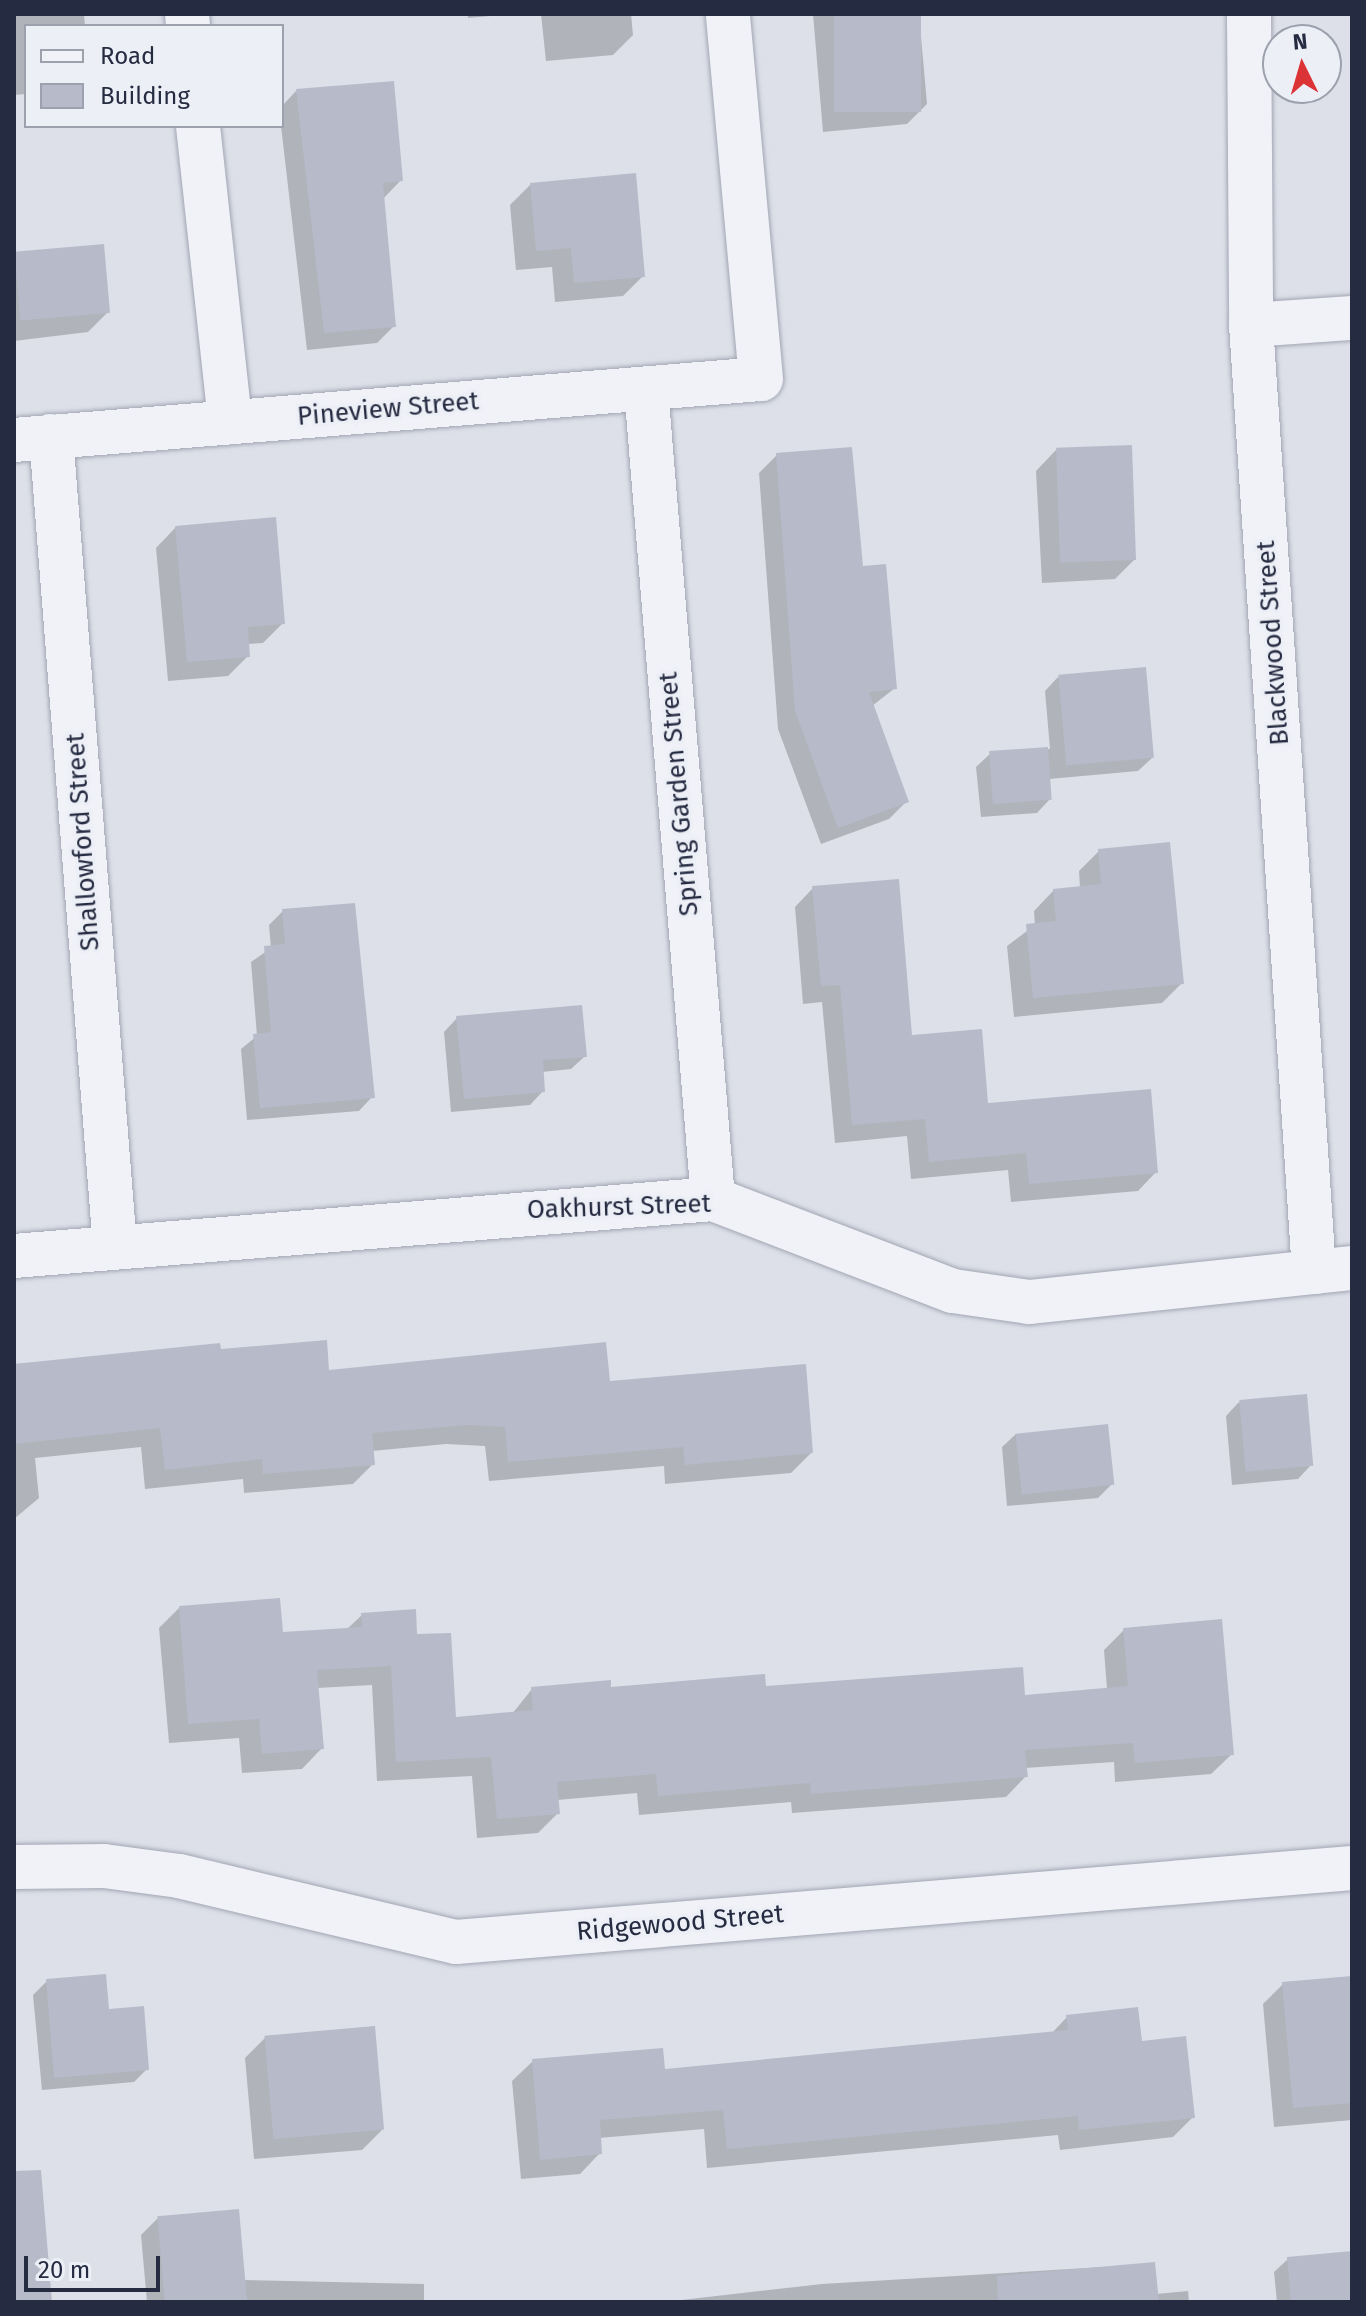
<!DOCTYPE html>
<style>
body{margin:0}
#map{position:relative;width:1366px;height:2316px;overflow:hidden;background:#dde0e9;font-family:"Fira Sans",sans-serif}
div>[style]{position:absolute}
.shadow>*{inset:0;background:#0003}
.building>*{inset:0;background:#b7bbc9;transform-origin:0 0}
.roads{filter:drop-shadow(0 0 2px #a2a6b3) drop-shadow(0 0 2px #a2a6b3)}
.minor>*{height:44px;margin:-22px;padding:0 22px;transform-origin:22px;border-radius:22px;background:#f0f2f7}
span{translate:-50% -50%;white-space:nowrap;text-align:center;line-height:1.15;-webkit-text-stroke:7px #edeff6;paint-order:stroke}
.street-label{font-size:26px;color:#252b41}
.frame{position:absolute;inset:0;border:16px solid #252b41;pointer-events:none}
.legend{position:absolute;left:24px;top:24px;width:260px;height:104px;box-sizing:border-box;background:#edeff6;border:2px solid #9da1ae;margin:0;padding:10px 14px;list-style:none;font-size:24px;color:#252b41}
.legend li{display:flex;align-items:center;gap:16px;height:40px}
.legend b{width:40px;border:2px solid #9da1ae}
.north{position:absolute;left:1262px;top:24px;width:80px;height:80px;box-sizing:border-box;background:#edeff6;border:2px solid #9da1ae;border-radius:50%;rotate:355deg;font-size:22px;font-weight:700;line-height:32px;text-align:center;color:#252b41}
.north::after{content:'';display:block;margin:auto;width:28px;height:36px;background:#dc3436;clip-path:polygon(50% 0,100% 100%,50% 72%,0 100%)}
.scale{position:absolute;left:24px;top:2256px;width:136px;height:36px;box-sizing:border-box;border:4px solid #252b41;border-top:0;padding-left:10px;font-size:24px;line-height:28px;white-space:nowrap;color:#252b41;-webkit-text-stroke:6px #edeff6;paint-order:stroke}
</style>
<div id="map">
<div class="shadow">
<i style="clip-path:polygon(14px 14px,84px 14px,85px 26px,26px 26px,26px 94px,14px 95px)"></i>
<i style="clip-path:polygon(468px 14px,514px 14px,468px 18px)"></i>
<i style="clip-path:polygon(541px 14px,631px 14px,633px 35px,613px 55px,546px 61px)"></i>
<i style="clip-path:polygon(813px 14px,919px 14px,927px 104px,907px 124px,823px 132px)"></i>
<i style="clip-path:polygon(296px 91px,401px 180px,383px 199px,394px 326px,377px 343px,307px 350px,281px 126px,282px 106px)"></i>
<i style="clip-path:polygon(530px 185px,643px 276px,623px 296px,555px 302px,552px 267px,516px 270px,510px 205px)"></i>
<i style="clip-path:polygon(14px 254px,108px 312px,88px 332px,14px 341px)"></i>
<i style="clip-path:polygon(1056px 450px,1135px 559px,1115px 579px,1042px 583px,1036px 471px)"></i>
<i style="clip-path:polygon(777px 455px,861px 568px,895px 688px,872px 706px,907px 801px,889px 819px,821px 844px,778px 729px,759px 473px)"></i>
<i style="clip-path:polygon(176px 527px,283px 623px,263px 643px,247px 644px,248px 656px,228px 676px,168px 681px,156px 548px)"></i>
<i style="clip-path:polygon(1058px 677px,1152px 758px,1138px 771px,1049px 779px,1050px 799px,1037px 813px,981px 817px,976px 767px,990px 754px,1050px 749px,1045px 691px)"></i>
<i style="clip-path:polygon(1099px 851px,1182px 983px,1162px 1003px,1014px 1017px,1007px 946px,1035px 925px,1034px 911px,1054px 890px,1080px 888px,1079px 871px)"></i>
<i style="clip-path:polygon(813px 888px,911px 1037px,986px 1105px,1156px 1172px,1138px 1191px,1011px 1202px,1008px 1170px,911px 1179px,907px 1136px,835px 1143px,822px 1002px,803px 1004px,795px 907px)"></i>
<i style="clip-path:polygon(283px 911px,372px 1097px,359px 1111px,247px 1120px,241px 1049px,257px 1036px,251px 962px,271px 948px,269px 925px)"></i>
<i style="clip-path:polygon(457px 1018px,585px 1056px,571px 1069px,542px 1072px,543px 1091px,530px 1105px,451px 1112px,444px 1032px)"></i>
<i style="clip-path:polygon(219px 1351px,327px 1372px,608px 1383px,811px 1453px,791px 1473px,665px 1484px,664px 1466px,489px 1481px,485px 1446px,446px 1444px,372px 1451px,373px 1464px,353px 1484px,244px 1493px,243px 1479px,145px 1489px,141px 1447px,35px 1458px,39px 1498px,14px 1519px,14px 1364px)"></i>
<i style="clip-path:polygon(1239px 1402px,1311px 1465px,1298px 1479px,1232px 1485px,1226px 1416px)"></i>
<i style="clip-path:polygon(1016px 1434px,1112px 1484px,1098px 1498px,1007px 1506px,1002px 1447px)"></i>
<i style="clip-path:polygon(179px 1608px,281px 1634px,346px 1630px,362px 1615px,416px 1636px,454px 1719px,512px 1714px,532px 1689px,1023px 1697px,1107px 1689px,1104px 1650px,1124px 1630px,1232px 1754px,1211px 1774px,1115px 1782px,1114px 1762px,1025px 1768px,1026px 1776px,1006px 1797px,792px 1813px,791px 1802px,639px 1815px,637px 1793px,557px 1800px,558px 1813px,538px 1833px,477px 1838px,472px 1776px,377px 1781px,372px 1685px,317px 1688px,322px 1748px,302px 1769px,242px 1773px,239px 1738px,169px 1743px,159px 1628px)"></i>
<i style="clip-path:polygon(1352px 1978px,1352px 2120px,1274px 2127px,1263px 2004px,1283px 1984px)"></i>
<i style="clip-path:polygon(47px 1981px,147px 2069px,134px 2082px,42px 2090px,33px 1995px)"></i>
<i style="clip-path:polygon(1067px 2017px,1140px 2044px,1193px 2117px,1173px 2137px,1060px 2150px,1058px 2135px,707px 2168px,704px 2129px,599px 2138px,600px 2153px,580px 2174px,521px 2179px,512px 2081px,533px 2061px,663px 2071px,1051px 2034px)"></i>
<i style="clip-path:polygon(265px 2038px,382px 2130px,362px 2150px,254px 2159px,245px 2058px)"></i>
<i style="clip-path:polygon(158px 2218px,243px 2280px,424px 2284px,424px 2302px,147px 2302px,141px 2235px)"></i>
<i style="clip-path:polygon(1352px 2253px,1352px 2302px,1277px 2302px,1274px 2272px,1288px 2259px)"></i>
<i style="clip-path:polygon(1153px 2264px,1156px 2294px,1188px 2291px,1189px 2302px,664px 2302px,822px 2284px)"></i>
</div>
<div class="building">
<i style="left:834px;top:14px;width:87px;height:98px"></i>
<i style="clip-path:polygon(394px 81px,403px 181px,383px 183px,396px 327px,324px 333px,296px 89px)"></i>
<i style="clip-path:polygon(636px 173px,645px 277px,574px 283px,571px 248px,536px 251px,530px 183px)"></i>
<i style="left:104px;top:244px;width:69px;height:90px;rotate:85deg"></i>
<i style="left:1132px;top:445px;width:115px;height:76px;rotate:88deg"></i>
<i style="clip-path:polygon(852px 447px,863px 566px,886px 564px,897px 689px,869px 692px,909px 802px,838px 828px,795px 711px,776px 453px)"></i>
<i style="clip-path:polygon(276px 517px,285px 624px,248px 627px,250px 657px,187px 662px,175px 526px)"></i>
<i style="left:1146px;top:667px;width:91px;height:88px;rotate:85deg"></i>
<i style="left:1048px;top:747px;width:53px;height:59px;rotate:86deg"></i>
<i style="clip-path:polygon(1170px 842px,1184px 984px,1033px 998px,1026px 924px,1056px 921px,1053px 889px,1101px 884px,1098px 849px)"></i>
<i style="clip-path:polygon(899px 879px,912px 1035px,982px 1029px,988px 1103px,1151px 1089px,1158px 1173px,1029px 1184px,1026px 1153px,929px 1162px,925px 1119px,852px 1125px,840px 985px,821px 986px,812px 886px)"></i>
<i style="clip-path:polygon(355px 903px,375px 1098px,260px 1108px,253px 1034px,271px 1032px,264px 946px,285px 944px,282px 909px)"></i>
<i style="clip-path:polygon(582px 1005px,587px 1057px,543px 1060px,545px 1092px,464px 1099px,456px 1016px)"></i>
<i style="clip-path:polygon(327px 1340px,329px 1370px,606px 1342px,610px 1381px,806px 1364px,813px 1453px,685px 1465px,683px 1447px,508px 1462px,505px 1427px,468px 1425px,372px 1433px,375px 1465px,263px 1474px,262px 1459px,165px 1470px,160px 1428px,14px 1444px,14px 1364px,220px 1343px,221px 1349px)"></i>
<i style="left:1307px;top:1394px;width:72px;height:68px;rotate:85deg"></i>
<i style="left:1108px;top:1424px;width:61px;height:93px;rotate:84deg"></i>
<i style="clip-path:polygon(280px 1598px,283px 1632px,362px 1627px,361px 1613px,416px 1609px,417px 1634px,451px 1633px,456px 1717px,533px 1710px,531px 1687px,611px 1680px,611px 1687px,765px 1674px,766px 1686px,1023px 1667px,1025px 1695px,1128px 1686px,1123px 1628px,1222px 1619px,1234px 1755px,1135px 1763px,1133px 1743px,1025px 1750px,1028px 1777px,811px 1794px,810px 1783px,658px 1796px,656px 1774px,557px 1782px,560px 1814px,497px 1819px,491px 1757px,396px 1762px,391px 1666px,317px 1670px,324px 1749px,262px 1754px,259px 1719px,188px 1724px,179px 1606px)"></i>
<i style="clip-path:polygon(106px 1974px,109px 2009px,144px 2006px,149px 2070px,54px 2078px,46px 1979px)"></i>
<i style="clip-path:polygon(1352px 1976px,1352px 2103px,1293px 2108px,1282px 1982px)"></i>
<i style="clip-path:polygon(1138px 2007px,1142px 2041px,1186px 2036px,1195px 2118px,1079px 2130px,1078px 2116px,727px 2149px,723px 2110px,600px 2120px,602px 2154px,540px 2160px,532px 2059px,663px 2048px,665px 2069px,1068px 2030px,1066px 2015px)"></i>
<i style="left:375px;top:2026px;width:104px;height:111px;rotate:85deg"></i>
<i style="clip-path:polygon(41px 2170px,52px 2302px,14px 2302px,14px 2171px)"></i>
<i style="left:239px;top:2209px;width:93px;height:82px;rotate:85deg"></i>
<i style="clip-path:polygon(1352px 2251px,1352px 2302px,1291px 2302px,1287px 2257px)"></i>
<i style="clip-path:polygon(1155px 2262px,1159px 2302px,998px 2302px,997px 2276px)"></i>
</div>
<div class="roads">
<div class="minor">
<i style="left:187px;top:14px;width:12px;rotate:85deg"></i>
<i style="left:1249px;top:14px;width:311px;rotate:89.6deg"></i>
<i style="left:1251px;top:325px;width:949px;rotate:86.19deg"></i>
<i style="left:198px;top:126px;width:298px;rotate:83.8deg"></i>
<i style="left:1251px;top:325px;width:101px;rotate:-4deg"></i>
<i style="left:646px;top:389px;width:813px;rotate:85.27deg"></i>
<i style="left:51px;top:436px;width:814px;rotate:85.49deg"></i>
<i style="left:14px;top:440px;width:749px;rotate:-4.67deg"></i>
<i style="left:761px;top:379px;width:366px;rotate:-95.2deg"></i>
<i style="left:14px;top:1256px;width:701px;rotate:-4.66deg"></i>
<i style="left:713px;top:1199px;width:257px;rotate:21deg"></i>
<i style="left:953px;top:1291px;width:77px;rotate:8.2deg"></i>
<i style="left:1029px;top:1302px;width:325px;rotate:-6deg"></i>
<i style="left:14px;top:1867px;width:90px;rotate:-0.6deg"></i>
<i style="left:104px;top:1866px;width:76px;rotate:7.6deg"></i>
<i style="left:179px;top:1876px;width:285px;rotate:13.4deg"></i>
<i style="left:456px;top:1942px;width:899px;rotate:-4.72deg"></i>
</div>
</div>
<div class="street-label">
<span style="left:388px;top:409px;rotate:-5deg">Pineview Street</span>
<span style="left:1273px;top:643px;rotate:-94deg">Blackwood Street</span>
<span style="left:679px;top:794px;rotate:-95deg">Spring Garden Street</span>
<span style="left:83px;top:842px;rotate:-94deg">Shallowford Street</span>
<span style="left:619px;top:1207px;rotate:-2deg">Oakhurst Street</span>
<span style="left:680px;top:1923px;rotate:-5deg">Ridgewood Street</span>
</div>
<div class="frame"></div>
<ul class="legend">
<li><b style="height:10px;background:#f0f2f7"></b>Road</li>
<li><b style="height:22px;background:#b7bbc9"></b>Building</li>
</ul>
<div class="north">N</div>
<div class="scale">20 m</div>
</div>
